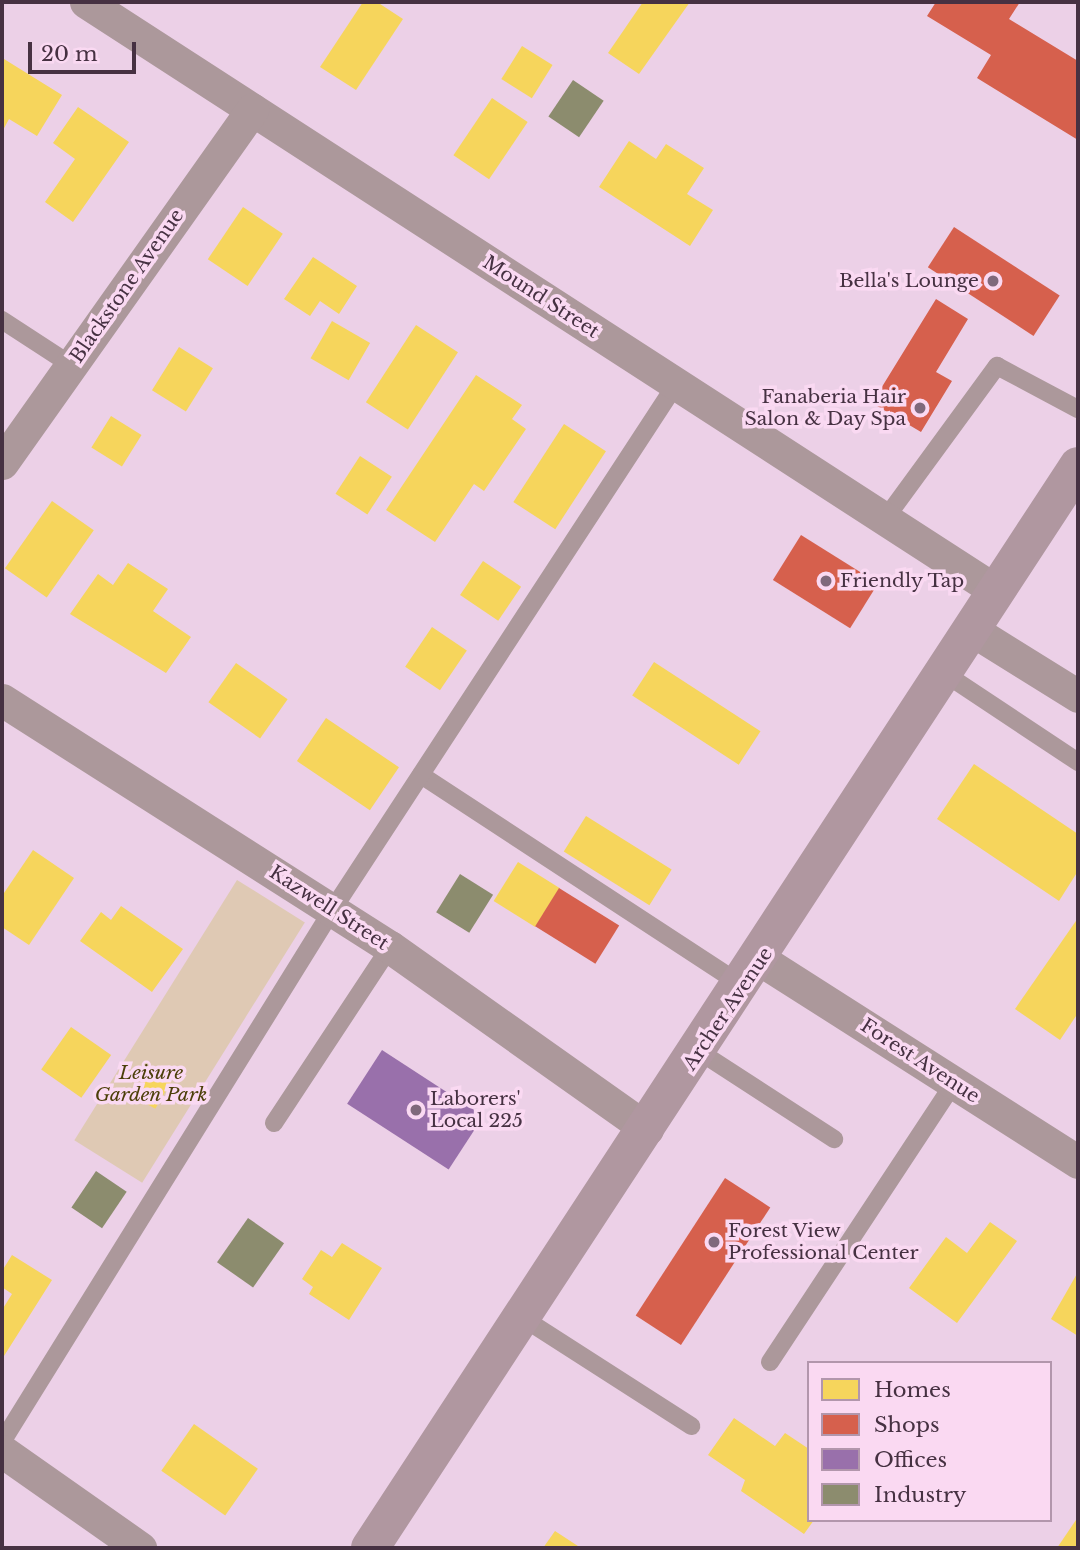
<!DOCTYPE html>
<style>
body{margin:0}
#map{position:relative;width:1080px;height:1550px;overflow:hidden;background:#ecd0e7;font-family:"Libre Baskerville",serif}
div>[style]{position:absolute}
.green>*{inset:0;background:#dfc9b4;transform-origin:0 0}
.homes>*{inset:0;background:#f6d55c;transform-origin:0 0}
.shops>*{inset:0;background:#d6604d;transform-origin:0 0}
.offices>*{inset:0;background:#9970ab;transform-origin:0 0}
.industry>*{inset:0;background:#8c8c6e;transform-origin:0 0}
.service>*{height:18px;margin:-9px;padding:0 9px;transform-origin:9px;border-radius:9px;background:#ac989b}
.minor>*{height:33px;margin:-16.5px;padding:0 16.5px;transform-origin:16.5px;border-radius:16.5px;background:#ac989b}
.primary>*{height:38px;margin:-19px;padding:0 19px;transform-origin:19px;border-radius:19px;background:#b097a0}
.dots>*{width:19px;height:19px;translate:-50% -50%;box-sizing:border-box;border:4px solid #fad9f2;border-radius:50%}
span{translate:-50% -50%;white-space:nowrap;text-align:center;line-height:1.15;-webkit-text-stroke:7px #fad9f2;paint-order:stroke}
.poi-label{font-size:19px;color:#463142}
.right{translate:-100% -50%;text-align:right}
.left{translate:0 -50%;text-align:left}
.street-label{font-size:19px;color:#463142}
.park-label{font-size:19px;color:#4c3f09;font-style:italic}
.frame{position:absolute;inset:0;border:4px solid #463142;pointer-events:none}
.legend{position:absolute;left:807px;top:1361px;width:245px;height:161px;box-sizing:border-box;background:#fad9f2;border:2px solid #b296ac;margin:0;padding:9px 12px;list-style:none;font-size:21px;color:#463142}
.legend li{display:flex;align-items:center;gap:14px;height:35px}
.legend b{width:35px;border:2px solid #b296ac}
.scale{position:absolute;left:28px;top:42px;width:108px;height:32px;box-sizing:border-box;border:4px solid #463142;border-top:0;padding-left:9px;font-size:21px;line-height:24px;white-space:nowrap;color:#463142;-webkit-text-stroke:5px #fad9f2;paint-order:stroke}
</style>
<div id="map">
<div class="green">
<i style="left:237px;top:880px;width:80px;height:307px;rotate:32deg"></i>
</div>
<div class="homes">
<i style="clip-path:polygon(363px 2px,377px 2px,403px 19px,356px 90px,320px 67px)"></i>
<i style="clip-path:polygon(643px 2px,690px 2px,639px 74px,608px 53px)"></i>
<i style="left:522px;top:46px;width:36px;height:39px;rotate:32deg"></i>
<i style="clip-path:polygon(4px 59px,62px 95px,37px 136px,9px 119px,2px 132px)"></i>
<i style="left:492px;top:98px;width:43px;height:69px;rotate:34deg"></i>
<i style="clip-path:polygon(78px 107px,129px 142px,73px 222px,45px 202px,75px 159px,53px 143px)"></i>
<i style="clip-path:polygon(629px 141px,656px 159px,666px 144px,704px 168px,687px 194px,713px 210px,690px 246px,599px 187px)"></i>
<i style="left:243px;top:207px;width:48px;height:63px;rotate:34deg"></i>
<i style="clip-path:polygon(313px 257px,357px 286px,339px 314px,320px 301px,310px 316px,284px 299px)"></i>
<i style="left:332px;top:321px;width:44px;height:43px;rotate:30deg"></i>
<i style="left:416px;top:325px;width:50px;height:92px;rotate:33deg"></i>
<i style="left:179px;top:347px;width:40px;height:51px;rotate:32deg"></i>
<i style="clip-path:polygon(476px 375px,522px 405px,512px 419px,526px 429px,484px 491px,474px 484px,435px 542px,386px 510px)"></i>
<i style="left:111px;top:416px;width:36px;height:37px;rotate:32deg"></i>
<i style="left:564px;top:424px;width:50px;height:93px;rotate:33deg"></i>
<i style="left:360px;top:456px;width:38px;height:45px;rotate:33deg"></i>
<i style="left:52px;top:501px;width:51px;height:82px;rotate:35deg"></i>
<i style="left:483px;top:561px;width:46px;height:41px;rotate:34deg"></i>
<i style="clip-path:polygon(128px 563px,168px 589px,153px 611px,191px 637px,166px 673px,70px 614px,98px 574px,113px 585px)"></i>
<i style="left:432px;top:627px;width:42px;height:48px;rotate:34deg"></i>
<i style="left:654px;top:662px;width:127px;height:40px;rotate:33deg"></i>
<i style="left:236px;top:663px;width:63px;height:48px;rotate:35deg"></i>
<i style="left:326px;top:718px;width:88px;height:52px;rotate:34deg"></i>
<i style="clip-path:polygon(974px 764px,1078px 834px,1078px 871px,1059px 901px,937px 819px)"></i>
<i style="left:586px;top:816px;width:101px;height:42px;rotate:32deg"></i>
<i style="clip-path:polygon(33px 850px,74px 878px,29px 945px,2px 927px,2px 896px)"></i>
<i style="left:518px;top:862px;width:49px;height:46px;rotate:32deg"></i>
<i style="clip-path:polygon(121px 906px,183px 949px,152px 992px,80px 941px,101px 912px,111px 920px)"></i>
<i style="clip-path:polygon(1078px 918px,1078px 1013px,1060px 1040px,1015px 1009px)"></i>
<i style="left:71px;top:1027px;width:49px;height:52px;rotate:35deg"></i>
<i style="left:150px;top:1070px;width:24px;height:31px;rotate:30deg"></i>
<i style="clip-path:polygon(990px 1222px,1017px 1241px,957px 1323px,909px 1288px,946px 1237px,967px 1253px)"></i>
<i style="clip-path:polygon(342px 1243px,382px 1268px,349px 1320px,309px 1294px,313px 1287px,302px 1279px,321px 1250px,332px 1257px)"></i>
<i style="clip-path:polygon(12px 1255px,52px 1280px,4px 1356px,2px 1310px,12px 1294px,2px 1287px,2px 1271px)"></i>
<i style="clip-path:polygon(1078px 1272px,1078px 1336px,1051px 1319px)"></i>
<i style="clip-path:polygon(734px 1418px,775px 1446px,785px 1433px,809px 1449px,809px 1520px,814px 1520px,804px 1534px,741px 1491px,745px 1480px,708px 1455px)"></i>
<i style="left:194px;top:1424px;width:78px;height:57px;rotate:35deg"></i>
<i style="clip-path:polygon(1078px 1517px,1078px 1548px,1057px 1548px)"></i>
<i style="clip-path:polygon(555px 1531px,581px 1548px,543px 1548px)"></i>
</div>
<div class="shops">
<i style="clip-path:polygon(936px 2px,1020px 2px,1009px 19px,1078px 61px,1078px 140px,977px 78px,991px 55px,927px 16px)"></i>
<i style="left:954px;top:227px;width:126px;height:48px;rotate:33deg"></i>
<i style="clip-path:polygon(936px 299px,968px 319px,936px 372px,952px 381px,921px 432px,872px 403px)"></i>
<i style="left:801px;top:535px;width:91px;height:53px;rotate:32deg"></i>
<i style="left:559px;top:888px;width:71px;height:45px;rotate:32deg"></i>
<i style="left:725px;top:1178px;width:54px;height:164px;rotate:33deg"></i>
</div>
<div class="offices">
<i style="left:382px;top:1050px;width:121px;height:64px;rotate:33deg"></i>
</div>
<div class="industry">
<i style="left:573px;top:80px;width:37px;height:44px;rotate:34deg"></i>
<i style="left:460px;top:874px;width:39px;height:45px;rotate:32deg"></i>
<i style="left:96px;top:1171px;width:37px;height:44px;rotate:34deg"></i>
<i style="left:248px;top:1218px;width:44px;height:54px;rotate:35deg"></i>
</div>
<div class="service">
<i style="left:2px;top:320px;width:82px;rotate:33.1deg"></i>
<i style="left:885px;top:519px;width:190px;rotate:-53.8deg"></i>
<i style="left:997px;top:366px;width:92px;rotate:28deg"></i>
<i style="left:944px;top:673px;width:161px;rotate:33.6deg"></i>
<i style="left:421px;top:775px;width:386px;rotate:33.2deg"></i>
<i style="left:700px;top:1052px;width:160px;rotate:33deg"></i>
<i style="left:274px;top:1123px;width:211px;rotate:-56.6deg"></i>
<i style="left:523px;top:1318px;width:200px;rotate:32.7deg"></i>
<i style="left:770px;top:1362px;width:334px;rotate:-56.6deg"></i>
<i style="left:2px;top:1442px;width:627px;rotate:-58.16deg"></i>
<i style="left:333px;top:909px;width:627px;rotate:-56.84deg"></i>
</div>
<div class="minor">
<i style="left:86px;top:2px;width:1084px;rotate:32.91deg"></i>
<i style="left:2px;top:463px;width:433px;rotate:-54.7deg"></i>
<i style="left:972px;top:630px;width:125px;rotate:31.9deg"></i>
<i style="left:2px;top:700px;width:460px;rotate:32.5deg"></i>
<i style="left:390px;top:947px;width:315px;rotate:35.3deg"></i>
<i style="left:761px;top:960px;width:376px;rotate:32.5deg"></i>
<i style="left:2px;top:1451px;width:169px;rotate:35.1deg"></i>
</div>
<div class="primary">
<i style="left:370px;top:1548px;width:1293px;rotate:-56.8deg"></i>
</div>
<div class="dots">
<i style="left:993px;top:281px;background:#80697c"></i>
<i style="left:920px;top:408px;background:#80697c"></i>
<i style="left:826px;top:581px;background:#80697c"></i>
<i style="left:416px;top:1110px;background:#80697c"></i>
<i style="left:714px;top:1242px;background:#80697c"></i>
</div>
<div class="poi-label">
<span class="right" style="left:979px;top:281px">Bella's Lounge</span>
<span class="right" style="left:906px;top:408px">Fanaberia Hair<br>Salon &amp; Day Spa</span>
<span class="left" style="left:840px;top:581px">Friendly Tap</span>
<span class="left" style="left:430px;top:1110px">Laborers'<br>Local 225</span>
<span class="left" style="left:728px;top:1242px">Forest View<br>Professional Center</span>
</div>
<div class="street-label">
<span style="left:127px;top:286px;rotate:-55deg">Blackstone Avenue</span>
<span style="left:541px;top:297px;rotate:33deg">Mound Street</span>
<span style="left:329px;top:908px;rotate:33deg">Kazwell Street</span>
<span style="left:728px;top:1009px;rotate:-56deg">Archer Avenue</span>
<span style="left:920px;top:1061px;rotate:33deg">Forest Avenue</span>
</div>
<div class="park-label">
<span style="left:151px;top:1084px">Leisure<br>Garden Park</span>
</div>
<div class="frame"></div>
<ul class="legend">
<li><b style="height:19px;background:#f6d55c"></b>Homes</li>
<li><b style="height:19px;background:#d6604d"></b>Shops</li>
<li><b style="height:19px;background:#9970ab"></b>Offices</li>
<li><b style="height:19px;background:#8c8c6e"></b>Industry</li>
</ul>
<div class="scale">20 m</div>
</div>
